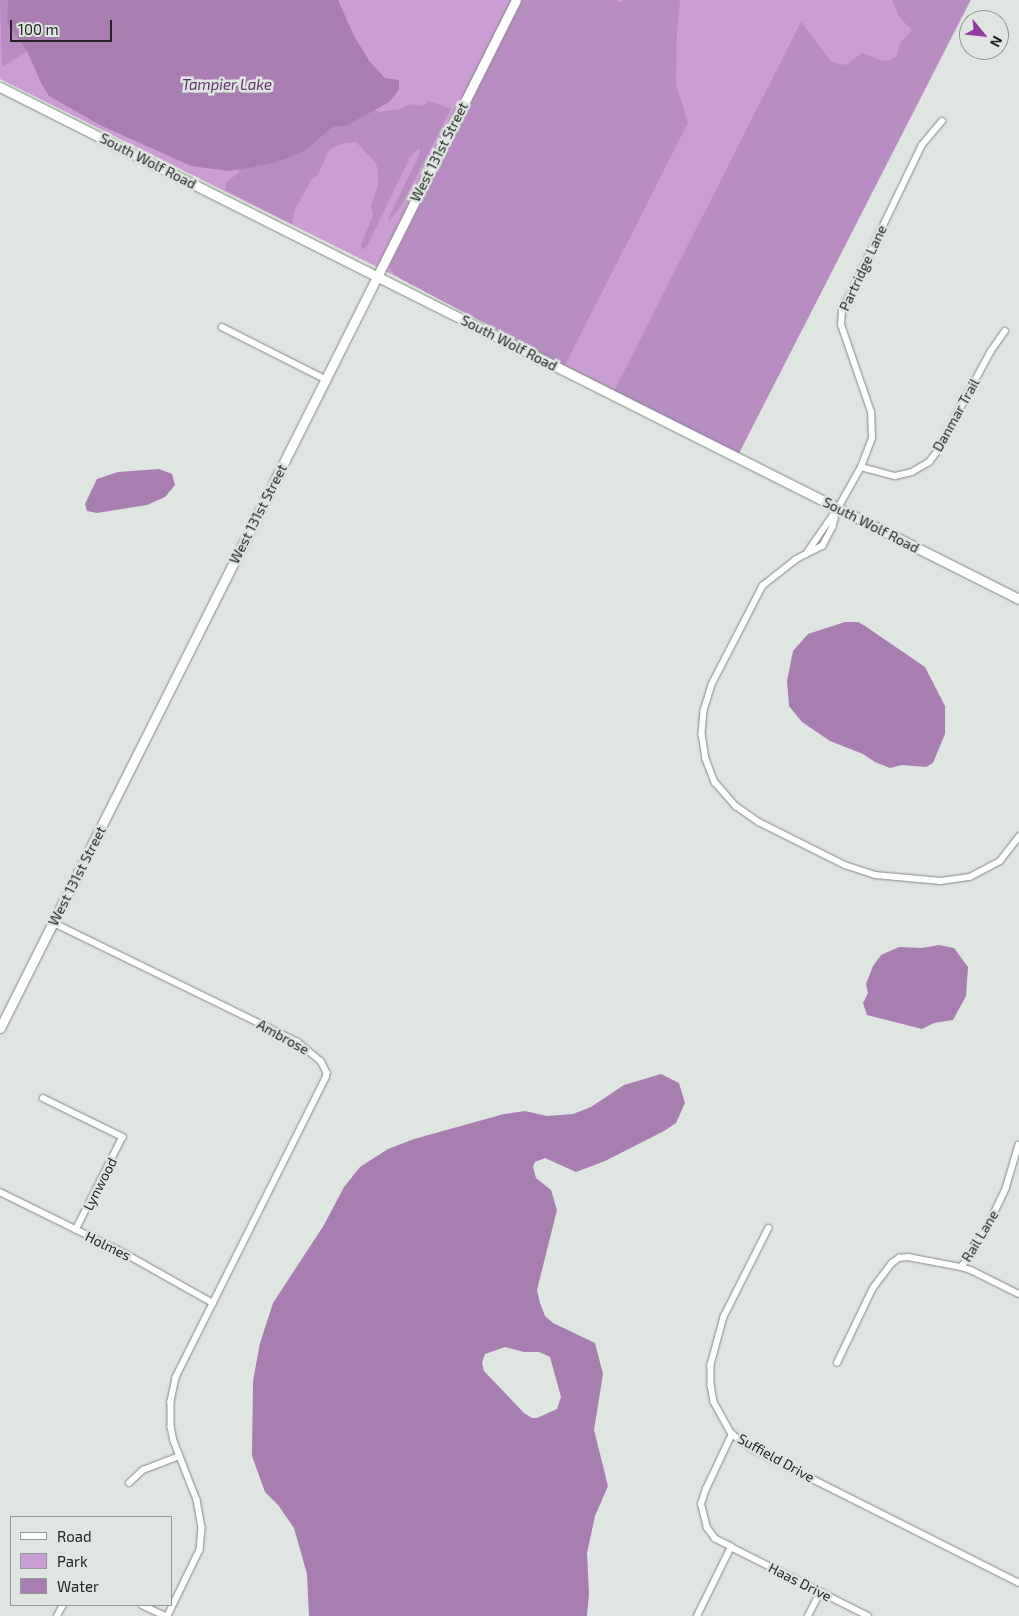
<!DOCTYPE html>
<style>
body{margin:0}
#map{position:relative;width:1019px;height:1616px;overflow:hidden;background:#dfe5e0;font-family:"Exo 2",sans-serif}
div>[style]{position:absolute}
.green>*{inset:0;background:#ca9ed2}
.forest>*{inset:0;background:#b78cc0}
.water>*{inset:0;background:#a87eb1}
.roads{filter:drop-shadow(0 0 1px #828883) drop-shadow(0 0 1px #828883)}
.street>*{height:5.5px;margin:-2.75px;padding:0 2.75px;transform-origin:2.75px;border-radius:2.75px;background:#fff}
.secondary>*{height:9px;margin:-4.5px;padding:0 4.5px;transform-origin:4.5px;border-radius:4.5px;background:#fff}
span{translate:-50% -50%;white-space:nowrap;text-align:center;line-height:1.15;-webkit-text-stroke:5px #dfe5e0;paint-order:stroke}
.street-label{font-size:14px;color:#232523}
.water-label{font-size:15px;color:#673272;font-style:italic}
.legend{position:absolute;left:10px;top:1516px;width:162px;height:90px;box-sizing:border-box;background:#dfe5e0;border:1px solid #949894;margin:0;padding:6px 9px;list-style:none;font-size:15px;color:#232523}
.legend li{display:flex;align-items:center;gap:10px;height:25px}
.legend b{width:25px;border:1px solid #949894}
.north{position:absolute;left:959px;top:10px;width:50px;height:50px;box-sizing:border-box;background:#dfe5e0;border:1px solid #949894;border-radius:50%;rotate:118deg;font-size:14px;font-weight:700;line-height:20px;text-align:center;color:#232523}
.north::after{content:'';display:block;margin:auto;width:18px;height:22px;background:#933aa5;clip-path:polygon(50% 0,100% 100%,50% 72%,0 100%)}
.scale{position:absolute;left:10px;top:20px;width:102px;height:22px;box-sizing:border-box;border:2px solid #232523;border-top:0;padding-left:6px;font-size:15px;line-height:18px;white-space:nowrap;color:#232523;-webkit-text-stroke:4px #dfe5e0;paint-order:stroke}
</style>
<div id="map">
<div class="green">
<i style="clip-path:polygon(0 0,971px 0,737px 457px,401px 279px,0 79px)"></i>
</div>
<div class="forest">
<i style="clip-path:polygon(0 0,8px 0,7px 23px,27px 51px,2px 67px)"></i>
<i style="clip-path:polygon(523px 0,616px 0,621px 3px,623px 0,680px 0,677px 30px,676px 84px,688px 123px,565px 365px,401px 279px,391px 271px,390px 266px)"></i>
<i style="clip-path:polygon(892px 0,970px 0,737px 457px,614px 391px,801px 22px,830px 60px,836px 63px,843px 65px,849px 63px,862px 53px,883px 61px,890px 60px,897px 56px,900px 43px,912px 30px,900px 18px)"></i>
<i style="clip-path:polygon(429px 101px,451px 109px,401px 206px,389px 221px,389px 217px,420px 153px,419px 148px,410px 157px,367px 246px,362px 250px,361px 245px,373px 215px,371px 205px,378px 186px,378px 173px,376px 163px,356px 142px,341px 144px,329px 150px,318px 175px,312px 179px,295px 209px,292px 224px,225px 190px,226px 183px,238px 173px,240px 168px,271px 164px,306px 150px,334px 126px,346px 126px,374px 110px,380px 112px,401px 109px,410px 104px,423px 106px)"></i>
</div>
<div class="water">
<i style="clip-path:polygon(8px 0,338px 0,354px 36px,370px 62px,385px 78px,399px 80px,399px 90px,389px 102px,346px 126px,334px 126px,306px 150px,290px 157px,271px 164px,229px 171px,191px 166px,100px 125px,49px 96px,42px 85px,27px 51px,7px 23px)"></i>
<i style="clip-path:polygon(159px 469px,172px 474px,175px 485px,165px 497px,147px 505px,97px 513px,87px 511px,85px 504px,97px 479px,118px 472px)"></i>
<i style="clip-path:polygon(845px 622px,858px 622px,865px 626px,925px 667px,945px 706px,945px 734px,933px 763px,926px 767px,902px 765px,890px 768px,875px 762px,863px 754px,830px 741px,802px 722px,789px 706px,787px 681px,793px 651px,808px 634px)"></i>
<i style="clip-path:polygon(939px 945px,954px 948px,968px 967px,966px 996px,953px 1020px,934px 1023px,922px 1029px,867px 1015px,863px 1003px,868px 993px,866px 984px,873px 966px,881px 955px,899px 947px,922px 948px)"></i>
<i style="clip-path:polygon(evenodd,661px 1074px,679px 1083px,685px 1103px,676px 1123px,664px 1131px,605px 1161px,576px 1172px,545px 1158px,535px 1162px,533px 1167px,536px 1178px,551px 1190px,557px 1210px,537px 1290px,540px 1303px,545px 1316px,553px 1323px,595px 1343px,603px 1374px,594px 1430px,608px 1486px,595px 1516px,587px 1553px,589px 1594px,587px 1616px,309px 1616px,307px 1574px,294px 1528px,278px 1505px,265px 1492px,252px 1456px,253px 1381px,260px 1343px,273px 1303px,324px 1225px,344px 1187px,360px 1167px,388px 1149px,414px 1139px,504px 1114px,525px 1111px,547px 1116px,573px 1114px,591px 1107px,624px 1085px,661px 1074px,505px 1347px,524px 1352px,539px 1352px,550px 1357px,561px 1397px,557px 1409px,537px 1418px,532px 1418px,524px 1413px,484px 1371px,482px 1363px,485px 1354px,505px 1347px)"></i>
</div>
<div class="roads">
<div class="street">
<i style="left:222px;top:327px;width:115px;rotate:26.8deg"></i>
<i style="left:861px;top:467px;width:35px;rotate:15deg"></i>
<i style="left:895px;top:476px;width:17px;rotate:-13deg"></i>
<i style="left:912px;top:472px;width:20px;rotate:-30deg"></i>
<i style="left:929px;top:462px;width:11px;rotate:-52deg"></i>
<i style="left:936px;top:453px;width:116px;rotate:-61.7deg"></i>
<i style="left:991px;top:351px;width:24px;rotate:-55deg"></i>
<i style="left:838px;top:508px;width:20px;rotate:105deg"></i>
<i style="left:833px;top:527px;width:21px;rotate:118deg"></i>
<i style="left:823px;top:546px;width:30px;rotate:153deg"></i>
<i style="left:796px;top:560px;width:42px;rotate:141.8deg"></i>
<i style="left:763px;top:586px;width:111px;rotate:117.3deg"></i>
<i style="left:712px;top:685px;width:27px;rotate:107deg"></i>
<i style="left:704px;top:711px;width:23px;rotate:95deg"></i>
<i style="left:702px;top:734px;width:25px;rotate:81deg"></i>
<i style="left:706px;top:759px;width:25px;rotate:69deg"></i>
<i style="left:715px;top:782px;width:32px;rotate:49deg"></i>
<i style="left:736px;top:806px;width:28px;rotate:35deg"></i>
<i style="left:759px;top:822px;width:96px;rotate:26.6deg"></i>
<i style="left:845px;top:865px;width:32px;rotate:18deg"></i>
<i style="left:875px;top:875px;width:66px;rotate:5.2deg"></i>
<i style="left:941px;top:881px;width:29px;rotate:-8deg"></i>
<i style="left:970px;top:877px;width:34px;rotate:-28deg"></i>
<i style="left:1000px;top:861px;width:31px;rotate:-52deg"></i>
<i style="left:806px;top:554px;width:56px;rotate:-55.2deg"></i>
<i style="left:838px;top:508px;width:47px;rotate:-60.7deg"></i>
<i style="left:861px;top:467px;width:31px;rotate:-69deg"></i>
<i style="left:872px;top:438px;width:26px;rotate:-92deg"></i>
<i style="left:871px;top:412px;width:92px;rotate:-109deg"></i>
<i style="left:841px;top:325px;width:14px;rotate:-86deg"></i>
<i style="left:842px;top:311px;width:184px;rotate:-64.3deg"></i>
<i style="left:922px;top:145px;width:31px;rotate:-50deg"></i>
<i style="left:54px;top:923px;width:271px;rotate:26deg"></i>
<i style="left:298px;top:1042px;width:30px;rotate:40deg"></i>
<i style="left:321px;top:1061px;width:13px;rotate:63deg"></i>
<i style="left:327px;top:1073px;width:5px;rotate:101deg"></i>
<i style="left:326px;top:1078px;width:335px;rotate:116.6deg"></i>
<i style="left:176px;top:1378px;width:25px;rotate:102deg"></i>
<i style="left:171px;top:1402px;width:25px;rotate:90deg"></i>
<i style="left:171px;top:1427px;width:14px;rotate:78deg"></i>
<i style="left:174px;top:1441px;width:63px;rotate:68.7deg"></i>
<i style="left:197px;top:1500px;width:28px;rotate:80deg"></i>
<i style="left:202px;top:1528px;width:22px;rotate:95deg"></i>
<i style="left:200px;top:1550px;width:73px;rotate:115.9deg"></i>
<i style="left:43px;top:1098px;width:89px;rotate:26deg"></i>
<i style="left:123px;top:1137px;width:104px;rotate:116.8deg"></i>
<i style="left:1019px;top:1145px;width:46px;rotate:106.5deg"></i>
<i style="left:1006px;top:1189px;width:42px;rotate:115.3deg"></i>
<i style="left:988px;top:1227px;width:39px;rotate:121deg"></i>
<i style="left:968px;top:1260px;width:10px;rotate:135deg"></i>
<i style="left:961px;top:1267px;width:10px;rotate:17deg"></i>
<i style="left:971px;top:1270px;width:54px;rotate:26.6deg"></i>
<i style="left:0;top:1192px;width:140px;rotate:26.2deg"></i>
<i style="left:126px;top:1254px;width:100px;rotate:29.4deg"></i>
<i style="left:769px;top:1228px;width:100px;rotate:116.8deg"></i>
<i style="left:724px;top:1317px;width:50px;rotate:105.2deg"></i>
<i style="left:711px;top:1365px;width:20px;rotate:90deg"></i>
<i style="left:711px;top:1385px;width:17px;rotate:80deg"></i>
<i style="left:714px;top:1402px;width:37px;rotate:61deg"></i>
<i style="left:732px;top:1434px;width:26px;rotate:36deg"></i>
<i style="left:753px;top:1449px;width:298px;rotate:26.7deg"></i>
<i style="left:837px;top:1363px;width:83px;rotate:-64.4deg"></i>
<i style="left:873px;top:1288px;width:31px;rotate:-53deg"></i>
<i style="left:892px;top:1263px;width:9px;rotate:-36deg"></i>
<i style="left:899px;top:1258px;width:9px;rotate:-6deg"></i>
<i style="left:908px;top:1257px;width:54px;rotate:10.7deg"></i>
<i style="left:129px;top:1483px;width:19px;rotate:-43deg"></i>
<i style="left:143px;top:1470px;width:39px;rotate:-21deg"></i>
<i style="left:731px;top:1547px;width:153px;rotate:26.7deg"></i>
<i style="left:142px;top:1605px;width:26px;rotate:25deg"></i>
<i style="left:57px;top:1616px;width:13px;rotate:-61deg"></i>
<i style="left:697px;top:1616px;width:77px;rotate:-63.8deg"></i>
<i style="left:731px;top:1547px;width:18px;rotate:-153deg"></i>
<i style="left:715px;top:1539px;width:14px;rotate:-126deg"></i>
<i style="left:707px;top:1528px;width:25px;rotate:-104deg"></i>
<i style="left:701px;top:1504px;width:16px;rotate:-72deg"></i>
<i style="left:706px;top:1489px;width:61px;rotate:-64.7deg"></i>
<i style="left:808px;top:1616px;width:27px;rotate:-63deg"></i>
</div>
<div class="secondary">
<i style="left:0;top:87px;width:1140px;rotate:26.68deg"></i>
<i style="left:0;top:1028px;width:1150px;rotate:-63.35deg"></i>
</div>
</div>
<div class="street-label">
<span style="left:439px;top:152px;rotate:-63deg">West 131st Street</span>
<span style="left:148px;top:161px;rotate:27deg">South Wolf Road</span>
<span style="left:863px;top:268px;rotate:-65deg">Partridge Lane</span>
<span style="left:509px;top:343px;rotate:27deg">South Wolf Road</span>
<span style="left:956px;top:415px;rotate:-61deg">Danmar Trail</span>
<span style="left:258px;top:514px;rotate:-63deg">West 131st Street</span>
<span style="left:871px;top:525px;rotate:27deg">South Wolf Road</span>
<span style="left:77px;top:876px;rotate:-63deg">West 131st Street</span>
<span style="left:283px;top:1037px;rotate:29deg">Ambrose</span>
<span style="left:100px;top:1184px;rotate:-63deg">Lynwood</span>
<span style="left:980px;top:1236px;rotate:-59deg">Rail Lane</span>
<span style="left:108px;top:1246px;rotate:26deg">Holmes</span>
<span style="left:776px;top:1458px;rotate:29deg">Suffield Drive</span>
<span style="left:800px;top:1582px;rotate:27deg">Haas Drive</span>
</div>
<div class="water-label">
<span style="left:227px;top:85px">Tampier Lake</span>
</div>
<ul class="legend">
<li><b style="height:6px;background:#fff"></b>Road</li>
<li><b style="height:14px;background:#ca9ed2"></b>Park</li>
<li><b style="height:14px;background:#a87eb1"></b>Water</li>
</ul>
<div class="north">N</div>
<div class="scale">100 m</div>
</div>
